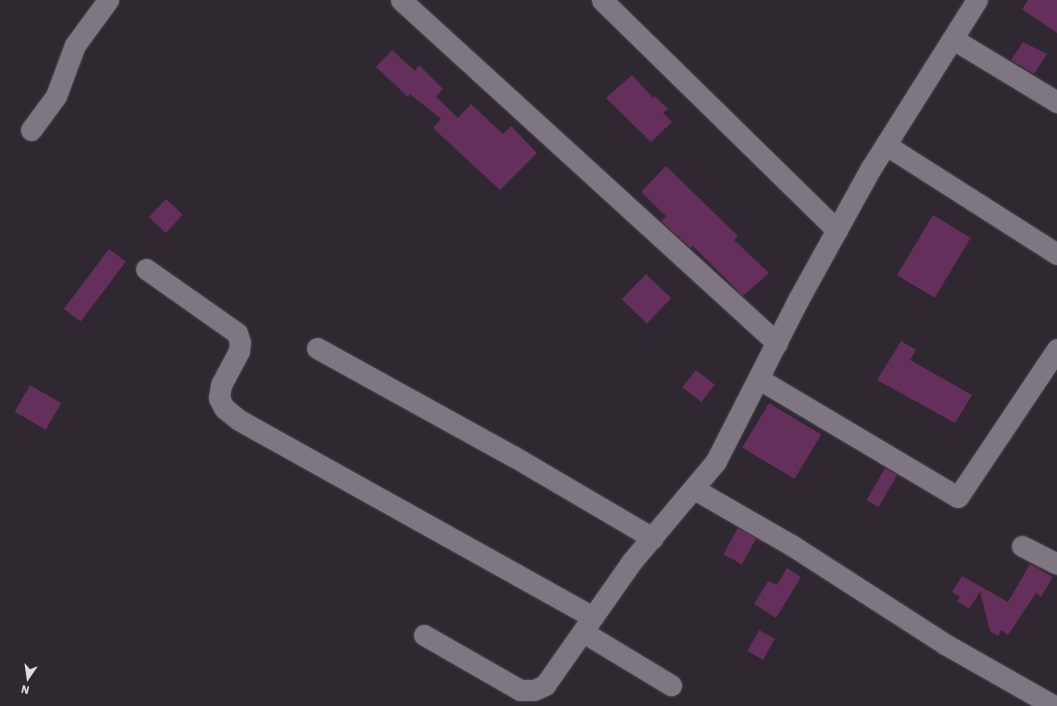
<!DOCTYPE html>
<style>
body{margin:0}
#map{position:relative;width:1057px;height:706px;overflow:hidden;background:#2f2831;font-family:"IBM Plex Sans",sans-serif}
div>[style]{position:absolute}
.building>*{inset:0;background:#652f5c;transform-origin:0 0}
.roads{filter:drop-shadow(0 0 1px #4c464d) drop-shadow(0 0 1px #4c464d)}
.minor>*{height:21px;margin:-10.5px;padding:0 10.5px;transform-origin:10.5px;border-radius:10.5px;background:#7e7680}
span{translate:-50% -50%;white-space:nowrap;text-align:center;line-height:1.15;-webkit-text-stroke:3px #2f2831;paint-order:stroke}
.north{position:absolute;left:8px;top:658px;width:40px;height:40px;-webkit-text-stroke:3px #2f2831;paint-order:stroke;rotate:193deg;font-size:11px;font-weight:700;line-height:16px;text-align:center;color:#e1dce2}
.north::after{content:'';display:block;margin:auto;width:14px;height:18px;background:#e1dce2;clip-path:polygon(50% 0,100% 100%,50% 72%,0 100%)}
</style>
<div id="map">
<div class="building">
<i style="clip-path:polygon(1028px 0,1057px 0,1057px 33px,1022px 9px)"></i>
<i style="clip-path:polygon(1023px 42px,1047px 54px,1034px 74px,1011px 60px)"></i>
<i style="clip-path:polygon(392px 50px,415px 71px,419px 65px,443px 89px,436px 97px,458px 118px,471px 104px,503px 134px,511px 126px,537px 153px,500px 190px,433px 128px,441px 119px,410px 94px,408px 97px,376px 67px)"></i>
<i style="clip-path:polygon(632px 75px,653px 98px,655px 96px,668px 109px,663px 113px,672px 122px,651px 142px,606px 98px)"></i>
<i style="clip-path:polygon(666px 166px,738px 236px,734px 240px,769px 273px,743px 296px,693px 246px,691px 248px,661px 221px,666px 216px,641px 192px)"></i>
<i style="left:166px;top:199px;width:23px;height:25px;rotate:43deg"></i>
<i style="left:933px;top:215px;width:44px;height:70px;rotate:31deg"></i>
<i style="left:109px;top:249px;width:21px;height:75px;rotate:37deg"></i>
<i style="left:646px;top:274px;width:35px;height:35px;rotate:44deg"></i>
<i style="clip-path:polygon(901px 341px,916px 350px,910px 360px,972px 395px,955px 423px,877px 380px)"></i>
<i style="left:696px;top:370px;width:24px;height:22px;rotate:38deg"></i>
<i style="left:30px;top:385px;width:36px;height:31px;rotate:30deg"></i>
<i style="left:769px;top:403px;width:61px;height:52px;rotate:31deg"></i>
<i style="left:885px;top:468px;width:14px;height:37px;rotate:30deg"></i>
<i style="left:738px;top:528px;width:21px;height:30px;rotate:29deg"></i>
<i style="clip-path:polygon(1030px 564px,1053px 577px,1041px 597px,1036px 593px,1008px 635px,1001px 630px,998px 636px,990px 631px,980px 592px,969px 609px,957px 601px,960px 597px,952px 592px,962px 576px,1008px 602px)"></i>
<i style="clip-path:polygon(787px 568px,801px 577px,776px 618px,754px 604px,768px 581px,777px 585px)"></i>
<i style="left:759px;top:630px;width:18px;height:24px;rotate:29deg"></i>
</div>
<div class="roads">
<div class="minor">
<i style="left:401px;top:0;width:509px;rotate:42.37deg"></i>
<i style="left:602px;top:0;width:329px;rotate:44.4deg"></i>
<i style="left:953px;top:39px;width:122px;rotate:31.2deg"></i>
<i style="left:31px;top:130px;width:42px;rotate:-53.7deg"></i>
<i style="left:56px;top:96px;width:54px;rotate:-69.6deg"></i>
<i style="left:75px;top:45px;width:56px;rotate:-53.7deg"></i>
<i style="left:886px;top:145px;width:203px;rotate:32.5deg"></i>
<i style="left:146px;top:269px;width:111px;rotate:35.1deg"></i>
<i style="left:237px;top:333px;width:9px;rotate:72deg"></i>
<i style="left:240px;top:342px;width:9px;rotate:96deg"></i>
<i style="left:239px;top:351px;width:38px;rotate:118deg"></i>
<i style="left:221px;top:385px;width:13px;rotate:99deg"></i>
<i style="left:219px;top:398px;width:11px;rotate:63deg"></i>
<i style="left:224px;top:408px;width:19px;rotate:39deg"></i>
<i style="left:239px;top:420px;width:405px;rotate:29.1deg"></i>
<i style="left:317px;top:348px;width:224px;rotate:28.9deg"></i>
<i style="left:513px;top:456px;width:162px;rotate:30.4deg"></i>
<i style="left:759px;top:379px;width:231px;rotate:30.7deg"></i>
<i style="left:958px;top:497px;width:178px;rotate:-56.2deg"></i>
<i style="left:694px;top:489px;width:114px;rotate:29.9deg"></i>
<i style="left:793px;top:546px;width:181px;rotate:32.8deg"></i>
<i style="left:945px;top:644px;width:125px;rotate:29.6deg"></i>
<i style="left:1022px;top:546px;width:39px;rotate:27deg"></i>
<i style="left:583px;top:632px;width:103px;rotate:31.1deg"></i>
<i style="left:424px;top:635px;width:111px;rotate:29.8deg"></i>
<i style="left:520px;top:690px;width:14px"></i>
<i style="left:534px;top:690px;width:12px;rotate:-24deg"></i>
<i style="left:545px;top:685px;width:153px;rotate:-54.9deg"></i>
<i style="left:633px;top:560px;width:129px;rotate:-50deg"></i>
<i style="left:716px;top:461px;width:181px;rotate:-63deg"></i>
<i style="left:798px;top:300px;width:151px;rotate:-61.1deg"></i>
<i style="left:871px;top:168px;width:199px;rotate:-57.8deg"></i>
</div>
</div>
<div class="north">N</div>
</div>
